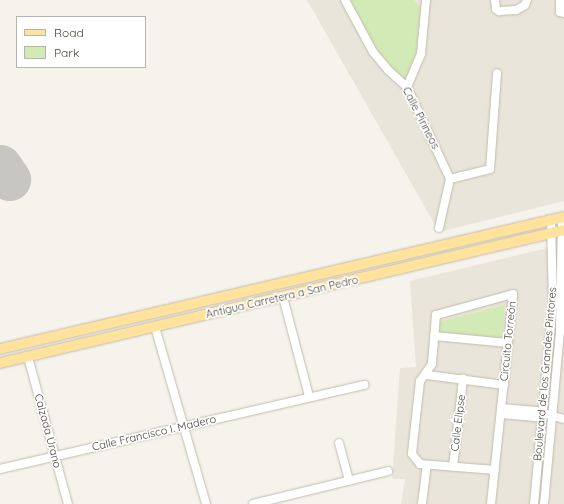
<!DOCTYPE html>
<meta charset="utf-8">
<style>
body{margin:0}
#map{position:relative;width:564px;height:504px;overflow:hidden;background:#f6f3ec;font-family:Quicksand,sans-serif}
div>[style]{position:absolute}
.residential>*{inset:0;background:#eae5da}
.green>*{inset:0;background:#d2eab5}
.runway>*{height:43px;margin:-21.5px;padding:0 21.5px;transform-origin:21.5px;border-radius:21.5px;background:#c8c6c3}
.roads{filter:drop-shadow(0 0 1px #c2bbae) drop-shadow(0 0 1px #c2bbae)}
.minor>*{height:8px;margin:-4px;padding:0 4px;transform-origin:4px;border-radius:4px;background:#fff}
.major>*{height:10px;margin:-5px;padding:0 5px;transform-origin:5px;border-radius:5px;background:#ffe39c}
span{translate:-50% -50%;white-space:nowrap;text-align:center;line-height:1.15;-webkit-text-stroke:3.5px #fff;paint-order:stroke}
.street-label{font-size:11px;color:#4b4439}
.legend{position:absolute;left:16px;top:16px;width:130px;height:52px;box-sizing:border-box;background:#fff;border:1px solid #b7b4b0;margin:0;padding:5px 7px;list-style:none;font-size:12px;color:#4b4439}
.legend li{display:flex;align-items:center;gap:8px;height:20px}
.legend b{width:20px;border:1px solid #b7b4b0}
</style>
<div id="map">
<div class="residential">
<i style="clip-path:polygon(307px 0,564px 0,564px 201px,439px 232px)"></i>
<i style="clip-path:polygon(564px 244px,564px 504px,401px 504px,405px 479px,392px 479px,400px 368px,416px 367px,410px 281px)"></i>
</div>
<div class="green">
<i style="clip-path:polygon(351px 0,414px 0,423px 10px,416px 57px,410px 73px,402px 79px,376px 48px)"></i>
<i style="clip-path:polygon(505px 305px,502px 341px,439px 334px,438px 322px)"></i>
</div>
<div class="runway">
<i style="left:0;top:166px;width:16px;rotate:55deg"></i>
</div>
<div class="roads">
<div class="minor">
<i style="left:345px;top:0;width:59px;rotate:61.7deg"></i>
<i style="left:373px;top:52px;width:23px;rotate:50deg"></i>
<i style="left:388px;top:70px;width:25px;rotate:42deg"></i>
<i style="left:407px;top:87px;width:102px;rotate:64.9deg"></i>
<i style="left:450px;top:179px;width:50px;rotate:102.7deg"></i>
<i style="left:495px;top:0;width:9px;rotate:84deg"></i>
<i style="left:496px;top:9px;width:4px;rotate:34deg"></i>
<i style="left:499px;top:11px;width:17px;rotate:-3deg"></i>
<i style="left:516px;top:10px;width:10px;rotate:-29deg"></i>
<i style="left:525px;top:5px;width:5px;rotate:-68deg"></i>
<i style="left:560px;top:0;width:12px;rotate:90deg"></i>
<i style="left:560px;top:12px;width:4px;rotate:14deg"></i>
<i style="left:407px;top:87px;width:36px;rotate:-67deg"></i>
<i style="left:421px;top:54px;width:54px;rotate:-84.7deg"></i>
<i style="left:450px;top:179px;width:41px;rotate:-14deg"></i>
<i style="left:490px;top:169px;width:96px;rotate:-85.8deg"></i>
<i style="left:283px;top:297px;width:102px;rotate:75.3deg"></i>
<i style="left:155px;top:327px;width:184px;rotate:73.9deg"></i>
<i style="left:434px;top:336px;width:74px;rotate:5.4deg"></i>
<i style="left:28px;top:357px;width:152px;rotate:74.8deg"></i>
<i style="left:427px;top:375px;width:78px;rotate:7.4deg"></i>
<i style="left:501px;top:408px;width:35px;rotate:5deg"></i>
<i style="left:536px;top:411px;width:29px;rotate:16deg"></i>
<i style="left:501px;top:414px;width:34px;rotate:5deg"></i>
<i style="left:535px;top:417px;width:9px;rotate:-21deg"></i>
<i style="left:339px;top:443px;width:39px;rotate:75deg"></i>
<i style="left:453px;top:467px;width:89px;rotate:-83.5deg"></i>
<i style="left:0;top:469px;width:374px;rotate:-13deg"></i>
<i style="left:253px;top:504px;width:139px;rotate:-13.7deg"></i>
<i style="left:422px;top:504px;width:39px;rotate:-83deg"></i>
<i style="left:491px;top:504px;width:211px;rotate:-84deg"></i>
<i style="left:513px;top:294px;width:80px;rotate:164.7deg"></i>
<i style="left:436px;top:315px;width:49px;rotate:94.7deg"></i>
<i style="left:432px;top:364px;width:21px;rotate:125deg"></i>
<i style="left:420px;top:381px;width:73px;rotate:96.3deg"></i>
<i style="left:412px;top:454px;width:13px;rotate:51deg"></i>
<i style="left:420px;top:464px;width:75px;rotate:4.6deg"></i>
<i style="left:534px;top:504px;width:202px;rotate:-84.6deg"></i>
<i style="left:553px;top:303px;width:84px;rotate:-91.4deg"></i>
<i style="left:544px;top:504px;width:175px;rotate:-84.7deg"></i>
<i style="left:560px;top:330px;width:113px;rotate:-89deg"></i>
</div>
<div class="major">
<i style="left:0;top:349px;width:579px;rotate:-13.17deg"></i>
<i style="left:0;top:363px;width:579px;rotate:-13.27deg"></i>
</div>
</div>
<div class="street-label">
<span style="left:421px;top:118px;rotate:63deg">Calle Pirineos</span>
<span style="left:282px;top:297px;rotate:-13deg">Antigua Carretera a San Pedro</span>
<span style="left:508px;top:341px;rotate:-84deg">Circuito Torreón</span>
<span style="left:545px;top:374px;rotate:-85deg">Boulevard de los Grandes Pintores</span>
<span style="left:458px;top:423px;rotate:-83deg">Calle Elipse</span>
<span style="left:48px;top:431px;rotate:75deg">Calzada Urano</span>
<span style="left:154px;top:433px;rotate:-13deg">Calle Francisco I. Madero</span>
</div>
<ul class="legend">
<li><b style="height:5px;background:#ffe39c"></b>Road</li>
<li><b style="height:11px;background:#d2eab5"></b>Park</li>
</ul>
</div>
